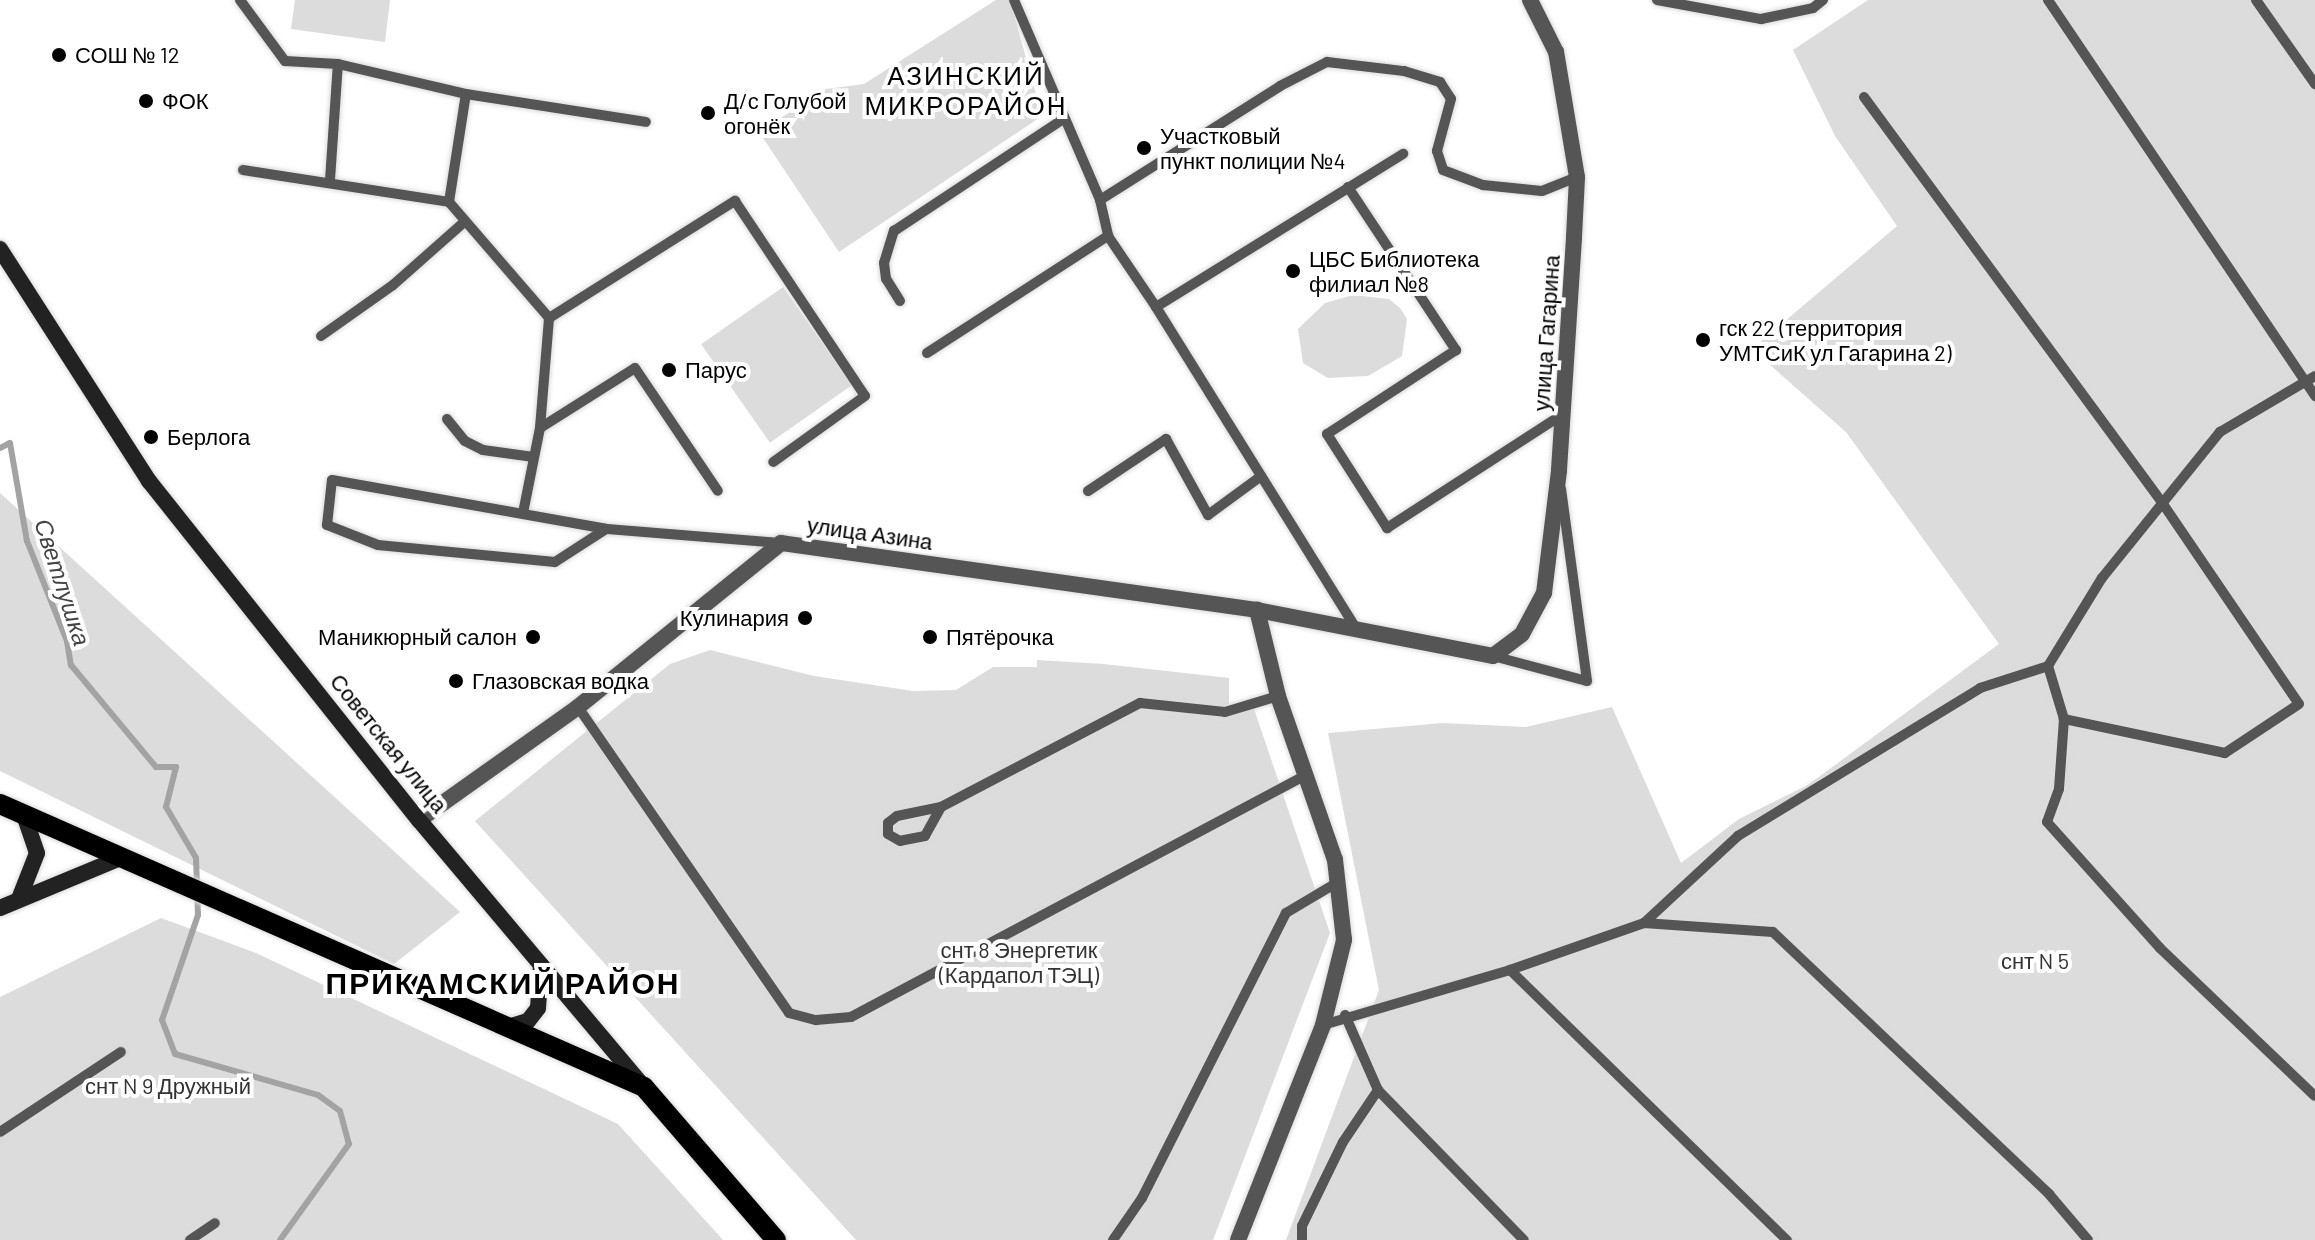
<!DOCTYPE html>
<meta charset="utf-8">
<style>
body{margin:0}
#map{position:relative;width:2315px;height:1240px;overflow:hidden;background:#fff;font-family:Barlow,sans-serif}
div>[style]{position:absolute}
.green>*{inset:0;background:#dcdcdc;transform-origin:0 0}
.stream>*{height:6px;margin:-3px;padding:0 3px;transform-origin:3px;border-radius:3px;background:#a3a3a3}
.roads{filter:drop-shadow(0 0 2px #dbdbdb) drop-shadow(0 0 2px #dbdbdb)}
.service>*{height:10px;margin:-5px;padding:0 5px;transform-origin:5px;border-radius:5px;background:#555}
.minor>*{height:16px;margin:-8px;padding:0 8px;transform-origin:8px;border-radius:8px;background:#555}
.tertiary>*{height:16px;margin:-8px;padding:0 8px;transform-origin:8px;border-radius:8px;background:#555}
.secondary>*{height:16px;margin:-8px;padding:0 8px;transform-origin:8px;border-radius:8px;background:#222}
.primary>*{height:20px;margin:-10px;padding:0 10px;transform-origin:10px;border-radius:10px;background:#000}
.dots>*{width:22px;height:22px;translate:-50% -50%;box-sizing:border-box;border:4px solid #fff;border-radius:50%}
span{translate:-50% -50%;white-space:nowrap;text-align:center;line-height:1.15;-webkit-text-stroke:8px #fff;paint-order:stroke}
.poi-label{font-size:22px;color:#000}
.left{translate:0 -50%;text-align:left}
.right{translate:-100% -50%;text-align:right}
.street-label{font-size:22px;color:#000}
.park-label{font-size:22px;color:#333}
.water-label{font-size:24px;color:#444;font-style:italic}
.quarter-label{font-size:26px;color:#000;letter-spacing:2px}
.district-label{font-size:30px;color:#000;font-weight:700;letter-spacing:2px}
</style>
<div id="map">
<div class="green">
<i style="clip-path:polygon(295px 0,390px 0,385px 42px,291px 29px)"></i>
<i style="clip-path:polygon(996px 0,1010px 0,1042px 116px,839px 252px,759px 132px,826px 89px,864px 84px)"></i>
<i style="clip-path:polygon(1868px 0,2315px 0,2315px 1240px,1286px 1240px,1379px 990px,1328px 733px,1443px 723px,1526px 727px,1612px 707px,1681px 863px,1739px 819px,1808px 785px,1999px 644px,1846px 432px,1752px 349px,1897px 226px,1835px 136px,1793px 50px)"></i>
<i style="left:783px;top:287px;width:120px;height:100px;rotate:55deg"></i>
<i style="clip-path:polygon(1353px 295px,1389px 299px,1400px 308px,1407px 319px,1402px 356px,1368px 376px,1328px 378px,1303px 363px,1298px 329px,1325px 303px)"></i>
<i style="clip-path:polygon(0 493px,384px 842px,460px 912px,394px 964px,0 771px)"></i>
<i style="clip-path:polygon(710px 650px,814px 676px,913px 691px,956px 690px,993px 667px,1037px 667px,1037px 660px,1104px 664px,1229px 678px,1229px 705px,1251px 700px,1330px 933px,1213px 1240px,856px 1240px,475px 821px,670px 664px)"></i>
<i style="clip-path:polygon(161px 918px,256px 953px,618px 1124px,723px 1240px,0 1240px,0 997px)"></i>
</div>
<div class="stream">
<i style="left:0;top:448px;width:11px;rotate:-27deg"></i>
<i style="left:10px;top:443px;width:99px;rotate:80.2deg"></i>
<i style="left:27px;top:541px;width:108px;rotate:68.2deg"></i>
<i style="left:67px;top:641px;width:24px;rotate:81deg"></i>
<i style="left:71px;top:665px;width:133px;rotate:50.2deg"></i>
<i style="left:156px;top:767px;width:20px"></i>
<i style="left:176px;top:767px;width:41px;rotate:104deg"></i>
<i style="left:166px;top:807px;width:59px;rotate:59.5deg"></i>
<i style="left:196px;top:858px;width:57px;rotate:88deg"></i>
<i style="left:198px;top:915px;width:111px;rotate:108.9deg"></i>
<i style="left:162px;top:1020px;width:36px;rotate:69deg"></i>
<i style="left:175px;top:1054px;width:149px;rotate:16deg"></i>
<i style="left:318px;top:1095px;width:27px;rotate:36deg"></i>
<i style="left:340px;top:1111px;width:34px;rotate:75deg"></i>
<i style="left:349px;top:1144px;width:118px;rotate:125.7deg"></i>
</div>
<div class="roads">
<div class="service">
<i style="left:240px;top:0;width:76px;rotate:53.6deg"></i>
<i style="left:285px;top:61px;width:53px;rotate:3.2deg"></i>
<i style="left:338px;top:64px;width:131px;rotate:13.2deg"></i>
<i style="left:466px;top:94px;width:182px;rotate:8.8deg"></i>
<i style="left:1014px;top:0;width:218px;rotate:66.7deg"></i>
<i style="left:1100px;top:200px;width:213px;rotate:-32.3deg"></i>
<i style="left:1280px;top:86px;width:53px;rotate:-27.1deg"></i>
<i style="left:1327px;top:62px;width:78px;rotate:6.7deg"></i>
<i style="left:1404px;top:71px;width:38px;rotate:17deg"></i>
<i style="left:1440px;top:82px;width:20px;rotate:57deg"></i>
<i style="left:1451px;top:99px;width:54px;rotate:105.1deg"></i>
<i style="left:1437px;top:151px;width:20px;rotate:72deg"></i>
<i style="left:1443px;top:170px;width:43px;rotate:20.6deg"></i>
<i style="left:1483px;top:185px;width:59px;rotate:5.8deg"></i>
<i style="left:1542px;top:191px;width:38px;rotate:-22deg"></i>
<i style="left:1657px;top:0;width:106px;rotate:10.4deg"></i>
<i style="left:1761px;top:19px;width:53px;rotate:-11.9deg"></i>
<i style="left:1813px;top:8px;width:13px;rotate:-39deg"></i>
<i style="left:2048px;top:0;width:478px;rotate:56deg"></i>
<i style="left:2256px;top:0;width:103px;rotate:54.9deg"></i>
<i style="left:1864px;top:97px;width:501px;rotate:53.68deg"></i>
<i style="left:2161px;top:501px;width:245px;rotate:55.8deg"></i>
<i style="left:2299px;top:704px;width:89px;rotate:146.5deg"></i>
<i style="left:2225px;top:753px;width:165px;rotate:-168.1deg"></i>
<i style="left:243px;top:170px;width:208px;rotate:8.8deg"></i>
<i style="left:449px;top:202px;width:153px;rotate:49.2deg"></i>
<i style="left:330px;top:180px;width:116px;rotate:-86.1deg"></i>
<i style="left:1348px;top:187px;width:196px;rotate:56.5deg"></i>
<i style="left:1456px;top:350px;width:154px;rotate:146.9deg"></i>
<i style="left:1327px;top:434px;width:112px;rotate:57.4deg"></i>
<i style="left:1387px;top:528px;width:208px;rotate:-32.9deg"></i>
<i style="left:1100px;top:200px;width:37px;rotate:77deg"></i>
<i style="left:1108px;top:236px;width:86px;rotate:55.9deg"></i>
<i style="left:1156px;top:307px;width:291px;rotate:-31.8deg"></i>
<i style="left:449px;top:202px;width:109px;rotate:-81.1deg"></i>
<i style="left:900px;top:301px;width:26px;rotate:-122deg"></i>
<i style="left:886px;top:279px;width:16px;rotate:-97deg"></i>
<i style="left:884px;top:263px;width:34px;rotate:-73deg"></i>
<i style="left:894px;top:231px;width:201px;rotate:-33.5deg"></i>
<i style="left:1156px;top:307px;width:378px;rotate:58.1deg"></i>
<i style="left:321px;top:336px;width:88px;rotate:-35.3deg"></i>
<i style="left:393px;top:285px;width:94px;rotate:-41.5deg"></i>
<i style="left:927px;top:353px;width:216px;rotate:-32.9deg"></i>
<i style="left:447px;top:419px;width:28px;rotate:51deg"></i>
<i style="left:465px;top:441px;width:20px;rotate:27deg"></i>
<i style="left:483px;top:450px;width:51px;rotate:7.8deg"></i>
<i style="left:540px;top:428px;width:112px;rotate:-32.3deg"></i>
<i style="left:635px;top:368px;width:148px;rotate:56deg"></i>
<i style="left:1088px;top:491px;width:94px;rotate:-33.7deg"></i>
<i style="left:1166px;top:439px;width:87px;rotate:61.1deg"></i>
<i style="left:1208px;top:515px;width:66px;rotate:-36.3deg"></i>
<i style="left:523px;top:513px;width:87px;rotate:-78.7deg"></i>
<i style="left:540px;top:428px;width:110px;rotate:-85.3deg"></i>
<i style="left:549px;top:318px;width:220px;rotate:-32.2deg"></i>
<i style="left:735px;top:201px;width:234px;rotate:56.3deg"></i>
<i style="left:865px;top:396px;width:113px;rotate:144.3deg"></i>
<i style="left:606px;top:529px;width:61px;rotate:147.1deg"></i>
<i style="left:555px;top:562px;width:178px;rotate:-174.5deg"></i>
<i style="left:378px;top:545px;width:55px;rotate:-158.6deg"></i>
<i style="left:327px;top:525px;width:45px;rotate:-83.7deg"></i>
<i style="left:332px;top:480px;width:278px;rotate:10.1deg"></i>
<i style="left:606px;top:529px;width:176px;rotate:4.6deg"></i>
<i style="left:1493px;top:656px;width:97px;rotate:14.9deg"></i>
<i style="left:1587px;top:681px;width:194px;rotate:-97.7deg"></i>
<i style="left:2048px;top:666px;width:55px;rotate:73.2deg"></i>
<i style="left:2064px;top:719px;width:70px;rotate:94.1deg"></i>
<i style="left:2059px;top:789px;width:35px;rotate:110deg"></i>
<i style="left:2047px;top:822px;width:169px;rotate:48.1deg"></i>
<i style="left:2160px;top:948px;width:214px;rotate:43.7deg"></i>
<i style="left:578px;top:707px;width:372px;rotate:55.4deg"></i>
<i style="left:789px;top:1013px;width:28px;rotate:15deg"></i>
<i style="left:816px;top:1020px;width:35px;rotate:-5deg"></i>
<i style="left:851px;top:1017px;width:513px;rotate:-28.01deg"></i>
<i style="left:941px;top:807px;width:33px;rotate:119deg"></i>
<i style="left:925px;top:836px;width:25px;rotate:169deg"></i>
<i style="left:900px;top:841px;width:14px;rotate:-150deg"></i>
<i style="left:888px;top:834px;width:11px;rotate:-90deg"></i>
<i style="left:888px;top:823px;width:11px;rotate:-38deg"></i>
<i style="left:897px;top:816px;width:45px;rotate:-11.6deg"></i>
<i style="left:941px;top:807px;width:225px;rotate:-27.6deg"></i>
<i style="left:1140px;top:703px;width:85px;rotate:6deg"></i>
<i style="left:1225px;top:712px;width:55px;rotate:-16.8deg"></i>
<i style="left:1644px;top:923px;width:128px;rotate:-42.8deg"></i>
<i style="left:1738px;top:836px;width:284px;rotate:-31.4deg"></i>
<i style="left:1980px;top:688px;width:71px;rotate:-17.9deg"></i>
<i style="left:2048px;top:666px;width:103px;rotate:-58.5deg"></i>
<i style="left:2102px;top:578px;width:188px;rotate:-51.1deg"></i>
<i style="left:2220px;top:432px;width:110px;rotate:-30.5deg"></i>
<i style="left:1510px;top:970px;width:387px;rotate:44.3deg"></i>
<i style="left:1345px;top:1015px;width:82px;rotate:66.3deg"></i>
<i style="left:1378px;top:1090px;width:209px;rotate:45.8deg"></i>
<i style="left:1323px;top:1025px;width:195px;rotate:-16.4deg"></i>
<i style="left:1510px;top:970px;width:142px;rotate:-19.3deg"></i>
<i style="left:1644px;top:923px;width:129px;rotate:4deg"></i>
<i style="left:1773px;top:932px;width:381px;rotate:43.5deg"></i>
<i style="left:2049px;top:1194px;width:60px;rotate:49.7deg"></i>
<i style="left:0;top:1132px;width:145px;rotate:-33.5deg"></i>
<i style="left:190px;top:1240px;width:30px;rotate:-34deg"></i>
<i style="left:1113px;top:1240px;width:51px;rotate:-55.4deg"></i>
<i style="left:1142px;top:1198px;width:319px;rotate:-63.2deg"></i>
<i style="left:1286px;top:913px;width:61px;rotate:-30.8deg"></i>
<i style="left:1302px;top:1240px;width:14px;rotate:-90deg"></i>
<i style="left:1302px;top:1226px;width:93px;rotate:-64deg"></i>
<i style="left:1343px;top:1142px;width:63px;rotate:-56.1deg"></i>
</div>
<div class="minor">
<i style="left:419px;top:820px;width:195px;rotate:-35.4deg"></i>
<i style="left:578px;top:707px;width:261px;rotate:-38.9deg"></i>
<i style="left:781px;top:543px;width:481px;rotate:8deg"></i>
<i style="left:1257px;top:610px;width:240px;rotate:11deg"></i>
<i style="left:1493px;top:656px;width:36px;rotate:-37deg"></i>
<i style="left:1522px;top:634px;width:47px;rotate:-61.8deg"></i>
<i style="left:1544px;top:593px;width:124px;rotate:-83deg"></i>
<i style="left:1559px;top:470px;width:233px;rotate:-86.3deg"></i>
<i style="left:1574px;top:237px;width:60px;rotate:-87.1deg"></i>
<i style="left:1577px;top:177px;width:127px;rotate:-99.5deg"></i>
<i style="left:1556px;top:52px;width:58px;rotate:-116.6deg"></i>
</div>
<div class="tertiary">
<i style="left:1238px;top:1240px;width:231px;rotate:-68.4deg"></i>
<i style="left:1323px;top:1025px;width:88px;rotate:-76.1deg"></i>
<i style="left:1344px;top:940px;width:81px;rotate:-96.4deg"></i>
<i style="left:1335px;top:860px;width:174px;rotate:-109.2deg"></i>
<i style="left:1278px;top:696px;width:89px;rotate:-103.7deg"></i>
</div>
<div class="secondary">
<i style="left:0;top:249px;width:276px;rotate:57.3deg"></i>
<i style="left:149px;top:481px;width:433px;rotate:51.5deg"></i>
<i style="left:419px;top:820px;width:348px;rotate:49.9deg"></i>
<i style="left:19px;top:899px;width:49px;rotate:-68.6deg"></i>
<i style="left:37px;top:853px;width:40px;rotate:-108.9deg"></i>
<i style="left:0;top:908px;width:130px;rotate:-22.6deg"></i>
<i style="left:508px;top:1027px;width:21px;rotate:-17deg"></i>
<i style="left:528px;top:1021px;width:16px;rotate:-52deg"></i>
<i style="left:538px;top:1008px;width:43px;rotate:-86deg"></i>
</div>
<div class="primary">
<i style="left:0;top:804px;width:703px;rotate:23.72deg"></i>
<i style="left:644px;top:1087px;width:202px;rotate:49.2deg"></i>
</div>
</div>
<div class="dots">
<i style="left:59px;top:55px;background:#000"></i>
<i style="left:146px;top:101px;background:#000"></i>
<i style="left:708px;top:113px;background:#000"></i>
<i style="left:1144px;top:148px;background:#000"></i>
<i style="left:1293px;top:271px;background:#000"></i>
<i style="left:1703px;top:340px;background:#000"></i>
<i style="left:669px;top:370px;background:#000"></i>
<i style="left:151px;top:437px;background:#000"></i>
<i style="left:805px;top:618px;background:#000"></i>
<i style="left:533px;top:637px;background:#000"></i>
<i style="left:930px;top:637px;background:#000"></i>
<i style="left:456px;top:681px;background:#000"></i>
</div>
<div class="poi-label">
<span class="left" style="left:75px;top:55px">СОШ № 12</span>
<span class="left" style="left:724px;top:113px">Д/с Голубой<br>огонёк</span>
<span class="left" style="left:162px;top:101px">ФОК</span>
<span class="left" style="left:1160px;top:148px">Участковый<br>пункт полиции №4</span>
<span class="left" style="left:1309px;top:271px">ЦБС Библиотека<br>филиал №8</span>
<span class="left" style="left:1719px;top:340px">гск 22 (территория<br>УМТСиК ул Гагарина 2)</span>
<span class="left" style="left:685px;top:370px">Парус</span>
<span class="left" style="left:167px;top:437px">Берлога</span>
<span class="right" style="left:789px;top:618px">Кулинария</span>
<span class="right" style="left:517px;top:637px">Маникюрный салон</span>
<span class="left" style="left:946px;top:637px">Пятёрочка</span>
<span class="left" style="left:472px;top:681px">Глазовская водка</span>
</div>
<div class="street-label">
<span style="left:1546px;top:333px;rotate:-86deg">улица Гагарина</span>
<span style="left:870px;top:533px;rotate:8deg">улица Азина</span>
<span style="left:389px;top:743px;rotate:51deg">Советская улица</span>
</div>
<div class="park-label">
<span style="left:1019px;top:962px">снт 8 Энергетик<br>(Кардапол ТЭЦ)</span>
<span style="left:2035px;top:961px">снт N 5</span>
<span style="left:168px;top:1086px">снт N 9 Дружный</span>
</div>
<div class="water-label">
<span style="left:63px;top:582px;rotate:72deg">Светлушка</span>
</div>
<div class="quarter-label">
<span style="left:966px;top:90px">АЗИНСКИЙ<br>МИКРОРАЙОН</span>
</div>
<div class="district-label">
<span style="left:503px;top:982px">ПРИКАМСКИЙ РАЙОН</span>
</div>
</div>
